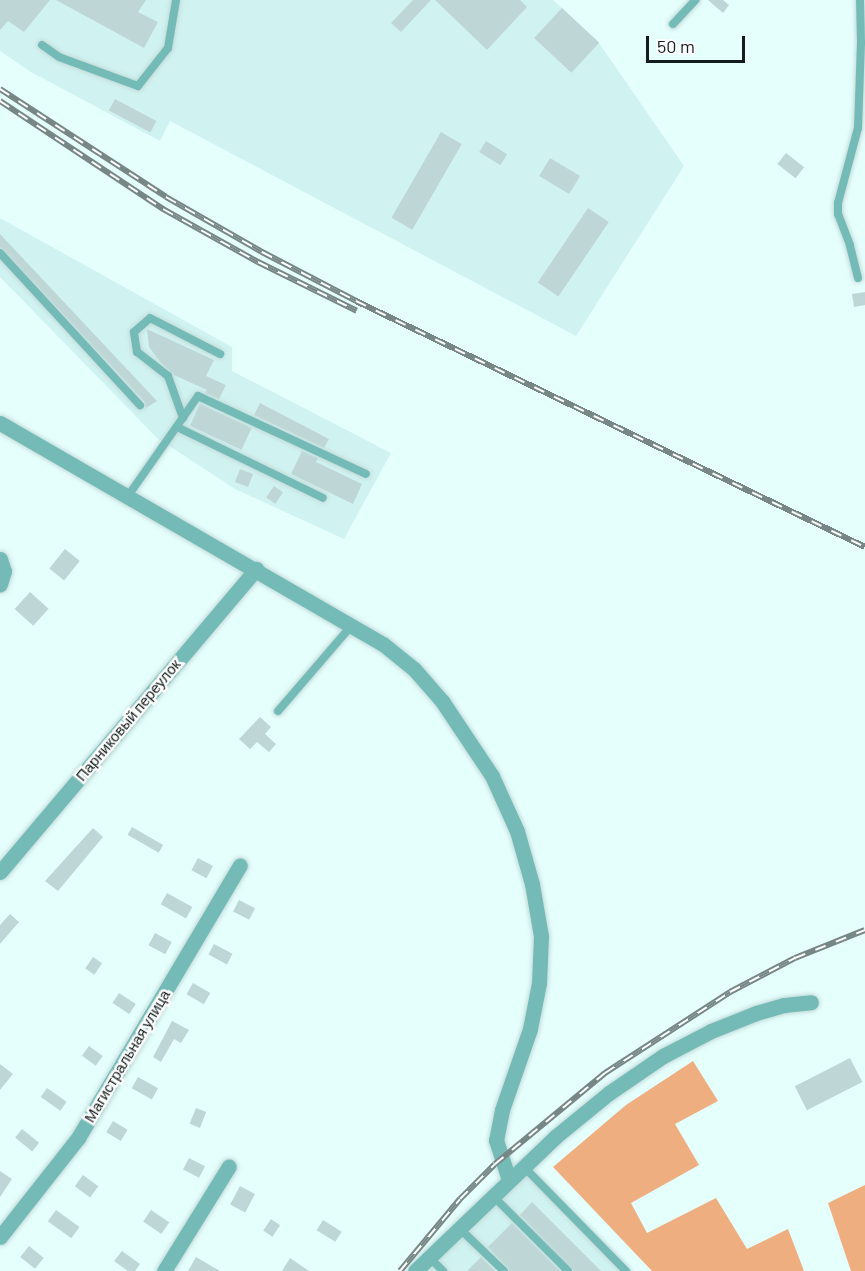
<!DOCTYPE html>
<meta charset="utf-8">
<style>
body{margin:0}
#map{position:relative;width:865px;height:1271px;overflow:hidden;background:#e5fffd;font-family:Barlow,sans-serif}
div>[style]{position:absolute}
.built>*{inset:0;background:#d0f3f1}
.forest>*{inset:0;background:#efae7f}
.building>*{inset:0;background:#bed7d6;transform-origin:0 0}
.roads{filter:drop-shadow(0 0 2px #c3dbd9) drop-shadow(0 0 2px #c3dbd9)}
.lane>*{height:8px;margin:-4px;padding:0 4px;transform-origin:4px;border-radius:4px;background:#74bbb8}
.street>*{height:15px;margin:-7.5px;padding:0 7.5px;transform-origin:7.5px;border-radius:7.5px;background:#74bbb8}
.rail>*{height:6px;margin-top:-3px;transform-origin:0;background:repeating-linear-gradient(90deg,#fff 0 11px,#768786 0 22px);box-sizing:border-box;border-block:2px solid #768786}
span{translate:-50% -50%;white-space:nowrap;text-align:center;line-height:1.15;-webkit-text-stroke:5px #fff;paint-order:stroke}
.street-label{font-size:15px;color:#131d1c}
.scale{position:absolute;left:646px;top:36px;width:99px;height:27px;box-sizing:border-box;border:3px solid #131d1c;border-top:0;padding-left:8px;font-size:18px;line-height:21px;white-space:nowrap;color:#131d1c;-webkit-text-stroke:4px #fff;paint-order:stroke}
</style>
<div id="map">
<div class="built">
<i style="clip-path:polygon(0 0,553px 0,599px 43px,684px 166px,576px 336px,170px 121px,160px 141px,31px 72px,0 51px)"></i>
<i style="clip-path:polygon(0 218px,232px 347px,232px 371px,391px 453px,344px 539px,235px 489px,157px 438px,0 277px)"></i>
<i style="clip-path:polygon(526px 1175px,623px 1271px,426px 1271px,434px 1260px)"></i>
</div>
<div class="forest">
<i style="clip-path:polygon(693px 1061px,718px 1101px,675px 1124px,699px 1165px,631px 1203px,647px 1233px,716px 1198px,747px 1249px,788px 1229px,804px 1271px,652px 1271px,553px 1167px,626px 1105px)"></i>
<i style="clip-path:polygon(865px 1185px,865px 1271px,851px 1271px,828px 1203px)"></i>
</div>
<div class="building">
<i style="clip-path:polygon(0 0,50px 0,24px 32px,8px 21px,0 30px)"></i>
<i style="clip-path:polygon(56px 0,146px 0,138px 12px,158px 22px,144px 48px)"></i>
<i style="clip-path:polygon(413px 0,431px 0,401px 32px,391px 23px)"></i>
<i style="clip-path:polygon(435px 0,520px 0,527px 7px,487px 50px)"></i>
<i style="clip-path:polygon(708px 0,723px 0,729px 5px,723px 13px)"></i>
<i style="left:562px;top:8px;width:51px;height:41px;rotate:43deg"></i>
<i style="left:115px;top:99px;width:47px;height:13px;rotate:28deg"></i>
<i style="left:441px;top:132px;width:24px;height:99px;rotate:30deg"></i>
<i style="left:486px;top:141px;width:25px;height:13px;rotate:32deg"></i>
<i style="left:786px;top:153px;width:23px;height:14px;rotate:38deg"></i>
<i style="left:550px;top:158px;width:35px;height:21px;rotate:31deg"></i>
<i style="left:588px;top:208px;width:25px;height:90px;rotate:34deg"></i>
<i style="clip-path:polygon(0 234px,157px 401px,146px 408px,144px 401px,0 247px)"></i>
<i style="clip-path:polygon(865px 292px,865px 305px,854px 307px,852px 294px)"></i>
<i style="clip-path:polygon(147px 329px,214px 360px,206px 376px,226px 385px,219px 399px,205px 393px,207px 390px,174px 375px,161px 363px,149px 347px)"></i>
<i style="clip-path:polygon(260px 403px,329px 439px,324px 448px,254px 415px)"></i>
<i style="left:200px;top:404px;width:57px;height:24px;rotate:25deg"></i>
<i style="clip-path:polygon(302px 451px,318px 458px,316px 462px,362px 484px,353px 504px,291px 474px)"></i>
<i style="left:240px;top:469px;width:14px;height:14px;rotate:21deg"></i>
<i style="left:274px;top:486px;width:11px;height:14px;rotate:34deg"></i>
<i style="left:65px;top:549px;width:19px;height:25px;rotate:39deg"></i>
<i style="left:30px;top:592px;width:25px;height:23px;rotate:42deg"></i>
<i style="clip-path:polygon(260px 717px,271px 727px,265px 734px,276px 744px,269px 752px,257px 742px,250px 749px,239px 739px)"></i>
<i style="left:132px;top:827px;width:36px;height:9px;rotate:30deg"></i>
<i style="clip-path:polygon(93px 828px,103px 837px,58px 891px,45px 881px)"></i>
<i style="left:198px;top:858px;width:17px;height:14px;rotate:28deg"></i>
<i style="left:167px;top:893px;width:29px;height:13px;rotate:29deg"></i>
<i style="left:239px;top:900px;width:18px;height:13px;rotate:27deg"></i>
<i style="clip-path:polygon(10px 914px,19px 922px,0 944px,0 925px)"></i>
<i style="left:155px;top:933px;width:19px;height:14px;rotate:28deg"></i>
<i style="left:214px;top:944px;width:21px;height:12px;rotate:28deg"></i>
<i style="left:93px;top:957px;width:11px;height:14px;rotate:34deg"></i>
<i style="left:193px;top:983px;width:20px;height:13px;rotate:30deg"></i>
<i style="left:119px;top:993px;width:20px;height:12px;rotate:33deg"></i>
<i style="clip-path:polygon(172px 1021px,189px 1030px,181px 1043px,174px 1039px,161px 1062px,153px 1057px)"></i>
<i style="left:89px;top:1046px;width:17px;height:12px;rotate:36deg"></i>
<i style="left:850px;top:1058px;width:27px;height:62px;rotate:63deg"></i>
<i style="clip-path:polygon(0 1064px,13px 1074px,0 1090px)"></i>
<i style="left:138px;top:1077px;width:23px;height:13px;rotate:29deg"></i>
<i style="left:47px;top:1088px;width:24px;height:11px;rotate:35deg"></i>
<i style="left:196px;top:1108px;width:11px;height:17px;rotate:22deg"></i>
<i style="left:113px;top:1121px;width:17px;height:13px;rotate:31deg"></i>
<i style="left:22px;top:1129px;width:22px;height:11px;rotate:39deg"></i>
<i style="left:189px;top:1158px;width:18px;height:13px;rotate:27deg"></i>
<i style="clip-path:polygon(0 1171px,12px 1179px,0 1197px)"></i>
<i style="left:83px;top:1175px;width:19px;height:14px;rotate:36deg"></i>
<i style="left:240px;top:1186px;width:17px;height:21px;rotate:28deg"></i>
<i style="clip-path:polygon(532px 1202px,601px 1271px,574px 1271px,520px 1215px)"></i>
<i style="left:56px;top:1210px;width:29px;height:14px;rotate:36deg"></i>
<i style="left:151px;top:1210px;width:22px;height:14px;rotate:34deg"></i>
<i style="left:271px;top:1219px;width:11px;height:14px;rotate:34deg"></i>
<i style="left:323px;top:1220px;width:22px;height:12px;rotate:32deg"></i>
<i style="clip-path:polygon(512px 1223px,560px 1271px,510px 1271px,488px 1247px)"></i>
<i style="left:29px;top:1246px;width:19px;height:14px;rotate:39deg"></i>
<i style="clip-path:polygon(122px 1251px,140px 1264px,135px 1271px,128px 1271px,114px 1261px)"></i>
<i style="clip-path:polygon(196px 1257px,220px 1271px,188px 1271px)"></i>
<i style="clip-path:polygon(481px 1257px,495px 1271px,467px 1271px)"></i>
<i style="clip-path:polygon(290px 1258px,309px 1271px,282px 1271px)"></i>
</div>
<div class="roads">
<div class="lane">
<i style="left:673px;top:24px;width:33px;rotate:-47deg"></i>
<i style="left:42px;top:45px;width:21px;rotate:35deg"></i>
<i style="left:59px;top:57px;width:84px;rotate:20.2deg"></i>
<i style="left:138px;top:86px;width:48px;rotate:-51.7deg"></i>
<i style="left:168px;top:48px;width:49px;rotate:-80.5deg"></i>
<i style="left:0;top:253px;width:207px;rotate:47.4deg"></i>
<i style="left:858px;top:278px;width:34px;rotate:-104deg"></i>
<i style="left:850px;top:245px;width:33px;rotate:-111deg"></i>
<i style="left:838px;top:214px;width:11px;rotate:-90deg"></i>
<i style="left:838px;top:203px;width:78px;rotate:-75.1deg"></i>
<i style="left:858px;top:128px;width:85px;rotate:-88deg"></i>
<i style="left:861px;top:43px;width:43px;rotate:-91.3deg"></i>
<i style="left:183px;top:418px;width:45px;rotate:-109.7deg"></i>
<i style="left:168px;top:376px;width:39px;rotate:-142deg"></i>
<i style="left:137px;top:352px;width:20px;rotate:-99deg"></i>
<i style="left:134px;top:332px;width:21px;rotate:-41deg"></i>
<i style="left:150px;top:318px;width:79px;rotate:27.2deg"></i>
<i style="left:177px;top:427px;width:162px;rotate:25.9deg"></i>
<i style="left:128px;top:496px;width:122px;rotate:-55deg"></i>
<i style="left:198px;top:396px;width:185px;rotate:24.9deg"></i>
<i style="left:278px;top:711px;width:113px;rotate:-49.3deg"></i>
<i style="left:524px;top:1167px;width:146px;rotate:45.6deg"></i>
<i style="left:493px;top:1196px;width:106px;rotate:45deg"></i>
<i style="left:459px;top:1228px;width:62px;rotate:43.7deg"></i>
<i style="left:429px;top:1257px;width:20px;rotate:45deg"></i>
</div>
<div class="street">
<i style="left:0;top:423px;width:442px;rotate:30deg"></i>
<i style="left:383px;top:644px;width:40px;rotate:39deg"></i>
<i style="left:414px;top:669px;width:43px;rotate:48.8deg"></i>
<i style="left:442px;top:701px;width:90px;rotate:56.3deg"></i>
<i style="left:492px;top:776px;width:60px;rotate:65.6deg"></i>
<i style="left:517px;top:831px;width:55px;rotate:74.2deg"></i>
<i style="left:532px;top:884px;width:53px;rotate:80.2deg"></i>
<i style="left:541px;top:936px;width:47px;rotate:92.4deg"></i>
<i style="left:539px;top:983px;width:47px;rotate:101.1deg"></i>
<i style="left:530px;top:1029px;width:86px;rotate:109.1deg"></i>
<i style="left:502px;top:1110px;width:31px;rotate:101deg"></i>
<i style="left:496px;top:1140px;width:42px;rotate:72deg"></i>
<i style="left:0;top:559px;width:13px;rotate:72deg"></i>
<i style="left:4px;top:571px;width:14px;rotate:107deg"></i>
<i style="left:0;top:872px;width:397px;rotate:-49.8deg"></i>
<i style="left:0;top:1237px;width:126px;rotate:-51.8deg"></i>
<i style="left:78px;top:1138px;width:317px;rotate:-59.3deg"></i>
<i style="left:164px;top:1271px;width:123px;rotate:-58.2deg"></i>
<i style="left:415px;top:1271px;width:194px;rotate:-43.7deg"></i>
<i style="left:555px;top:1137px;width:70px;rotate:-39.2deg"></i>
<i style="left:609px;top:1093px;width:65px;rotate:-34.4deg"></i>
<i style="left:663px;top:1056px;width:54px;rotate:-27.5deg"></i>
<i style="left:711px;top:1031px;width:48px;rotate:-21.8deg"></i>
<i style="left:756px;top:1013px;width:29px;rotate:-16deg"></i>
<i style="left:784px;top:1005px;width:27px;rotate:-6deg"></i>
</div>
</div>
<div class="rail">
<i style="left:0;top:89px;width:198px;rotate:33deg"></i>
<i style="left:166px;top:197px;width:111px;rotate:29.8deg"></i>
<i style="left:262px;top:252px;width:106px;rotate:27.5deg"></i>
<i style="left:356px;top:301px;width:565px;rotate:25.79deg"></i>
<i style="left:0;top:101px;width:196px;rotate:33.5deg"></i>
<i style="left:163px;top:209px;width:109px;rotate:29.2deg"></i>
<i style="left:258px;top:262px;width:110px;rotate:26.3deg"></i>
<i style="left:400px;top:1271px;width:94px;rotate:-50.2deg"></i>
<i style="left:460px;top:1199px;width:49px;rotate:-45deg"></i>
<i style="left:495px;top:1164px;width:143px;rotate:-39.6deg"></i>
<i style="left:605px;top:1073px;width:149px;rotate:-32.9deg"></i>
<i style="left:730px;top:992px;width:73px;rotate:-27.6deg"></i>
<i style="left:795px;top:958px;width:75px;rotate:-21.8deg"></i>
</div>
<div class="street-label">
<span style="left:128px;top:720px;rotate:-50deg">Парниковый переулок</span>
<span style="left:127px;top:1056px;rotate:-59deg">Магистральная улица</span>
</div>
<div class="scale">50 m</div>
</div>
